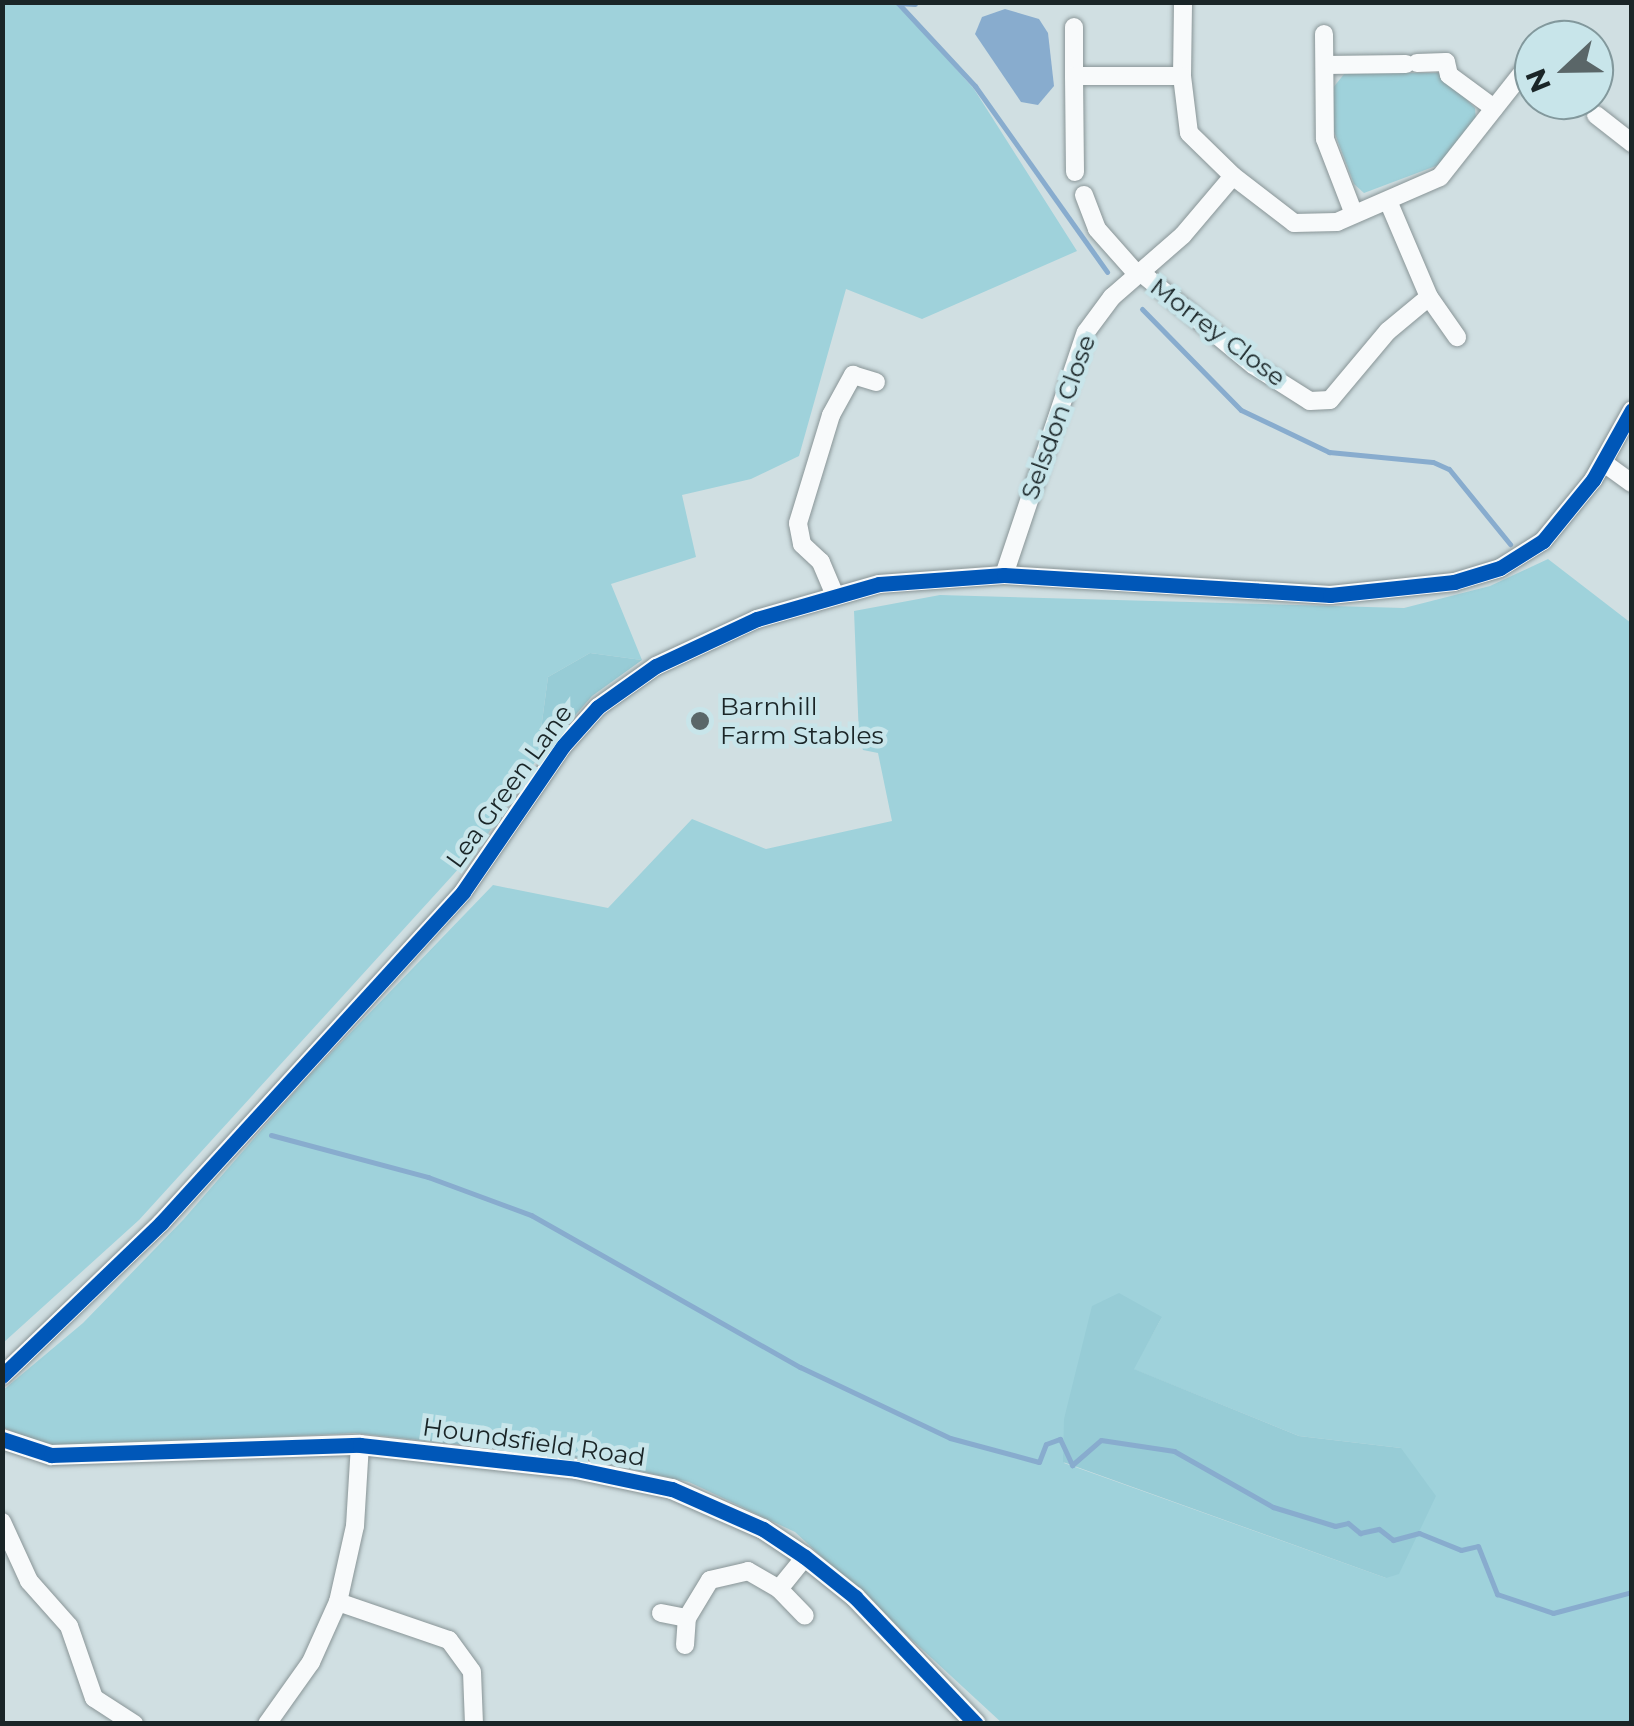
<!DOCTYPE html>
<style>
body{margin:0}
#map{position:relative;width:1634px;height:1726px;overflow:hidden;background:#d0dfe2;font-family:Montserrat,sans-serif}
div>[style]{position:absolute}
.green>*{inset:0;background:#9fd2db}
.forest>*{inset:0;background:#97ccd6}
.water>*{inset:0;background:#88acce}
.stream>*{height:5px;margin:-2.5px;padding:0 2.5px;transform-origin:2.5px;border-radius:2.5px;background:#88acce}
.roads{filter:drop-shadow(0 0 2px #899597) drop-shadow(0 0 2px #899597)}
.minor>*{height:18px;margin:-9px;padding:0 9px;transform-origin:9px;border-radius:9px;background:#f8fafb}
.tertiary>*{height:20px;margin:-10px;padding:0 10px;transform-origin:10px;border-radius:10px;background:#f8fafb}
.cycleway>*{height:15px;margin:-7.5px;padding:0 7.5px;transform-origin:7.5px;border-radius:7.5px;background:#0057b8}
.dots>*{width:28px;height:28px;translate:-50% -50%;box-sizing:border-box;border:5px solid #c8e5ea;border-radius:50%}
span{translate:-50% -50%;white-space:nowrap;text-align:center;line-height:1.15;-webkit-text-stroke:9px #c8e5ea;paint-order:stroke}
.street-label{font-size:25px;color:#1a2527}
.poi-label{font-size:25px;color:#1a2527}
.left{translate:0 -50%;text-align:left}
.frame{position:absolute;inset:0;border:5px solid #1a2527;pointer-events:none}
.north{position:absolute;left:1514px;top:20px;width:100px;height:100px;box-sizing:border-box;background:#c8e5ea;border:2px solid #82989c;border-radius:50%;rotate:248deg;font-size:28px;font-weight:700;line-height:40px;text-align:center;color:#1a2527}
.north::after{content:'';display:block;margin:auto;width:35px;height:45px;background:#5a6668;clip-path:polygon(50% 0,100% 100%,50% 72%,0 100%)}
</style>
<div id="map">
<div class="green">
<i style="clip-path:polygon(2px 3px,897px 3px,974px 89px,1077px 251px,922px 319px,846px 289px,799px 456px,751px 479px,682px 495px,696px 557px,611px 584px,642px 660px,590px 653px,548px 677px,537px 759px,482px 843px,139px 1220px,3px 1343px)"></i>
<i style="clip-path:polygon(1345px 73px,1440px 73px,1475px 108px,1476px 120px,1441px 164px,1364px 193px,1354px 184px,1332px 126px,1332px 89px)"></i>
<i style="clip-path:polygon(evenodd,1548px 559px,1631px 623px,1631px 1723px,1002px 1723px,795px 1532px,689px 1482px,582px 1458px,355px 1433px,47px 1448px,3px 1427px,2px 1391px,83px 1323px,183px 1220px,305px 1080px,493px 885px,608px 908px,692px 819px,766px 849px,892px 821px,878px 753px,863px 750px,859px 737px,854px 611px,940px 595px,1404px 608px,1490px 586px,1548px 559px,1162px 1317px,1133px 1369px,1299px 1436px,1401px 1448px,1386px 1578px,1064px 1463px,1162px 1317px)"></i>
</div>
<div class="forest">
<i style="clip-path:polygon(590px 653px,642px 660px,592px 696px,537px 759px,548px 677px)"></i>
<i style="clip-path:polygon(1119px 1293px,1162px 1317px,1134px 1369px,1299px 1436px,1401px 1448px,1436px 1496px,1399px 1574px,1386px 1578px,1063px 1462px,1064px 1419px,1092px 1306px)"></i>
</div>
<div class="water">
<i style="clip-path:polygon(1005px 9px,1039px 19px,1048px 33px,1054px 86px,1038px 105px,1021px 102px,975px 34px,982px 17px)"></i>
</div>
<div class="stream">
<i style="left:897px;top:2px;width:115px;rotate:47.1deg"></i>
<i style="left:975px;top:86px;width:228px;rotate:54.6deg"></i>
<i style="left:898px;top:3px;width:17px;rotate:3deg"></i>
<i style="left:1142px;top:309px;width:141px;rotate:45.6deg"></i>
<i style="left:1241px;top:410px;width:98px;rotate:25.5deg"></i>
<i style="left:1329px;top:452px;width:104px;rotate:5.5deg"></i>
<i style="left:1433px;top:462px;width:17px;rotate:24deg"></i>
<i style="left:1449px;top:469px;width:97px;rotate:50.9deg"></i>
<i style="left:271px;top:1135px;width:163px;rotate:15deg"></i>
<i style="left:428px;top:1177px;width:110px;rotate:20.3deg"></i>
<i style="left:531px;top:1215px;width:309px;rotate:29.5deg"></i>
<i style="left:800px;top:1367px;width:166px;rotate:25.3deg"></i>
<i style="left:950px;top:1438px;width:92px;rotate:15.1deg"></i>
<i style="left:1039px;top:1462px;width:19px;rotate:-69deg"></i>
<i style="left:1046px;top:1444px;width:15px;rotate:-20deg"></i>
<i style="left:1060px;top:1439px;width:29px;rotate:65deg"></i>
<i style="left:1072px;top:1465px;width:38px;rotate:-41deg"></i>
<i style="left:1101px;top:1440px;width:74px;rotate:8.6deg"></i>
<i style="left:1174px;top:1451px;width:114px;rotate:29.5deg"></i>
<i style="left:1273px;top:1507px;width:65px;rotate:17deg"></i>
<i style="left:1335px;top:1526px;width:13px;rotate:-13deg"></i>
<i style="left:1348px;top:1523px;width:16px;rotate:40deg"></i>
<i style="left:1360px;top:1533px;width:19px;rotate:-12deg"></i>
<i style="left:1379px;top:1529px;width:18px;rotate:38deg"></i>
<i style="left:1393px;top:1540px;width:27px;rotate:-15deg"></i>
<i style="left:1419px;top:1533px;width:45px;rotate:22deg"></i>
<i style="left:1461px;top:1550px;width:17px;rotate:-13deg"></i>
<i style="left:1478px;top:1546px;width:52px;rotate:68.4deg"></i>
<i style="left:1497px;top:1594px;width:59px;rotate:18.7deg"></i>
<i style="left:1553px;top:1613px;width:82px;rotate:-14.9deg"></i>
<i style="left:1627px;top:1724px;width:6px;rotate:-39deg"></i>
</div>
<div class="roads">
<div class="minor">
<i style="left:1324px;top:34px;width:105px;rotate:89.5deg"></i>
<i style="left:1325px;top:139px;width:80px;rotate:68.9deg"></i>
<i style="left:1417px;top:63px;width:29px;rotate:-2deg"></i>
<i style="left:1446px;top:62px;width:13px;rotate:77deg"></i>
<i style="left:1449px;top:75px;width:56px;rotate:36.3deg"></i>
<i style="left:1325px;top:65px;width:81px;rotate:-0.7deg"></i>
<i style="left:1074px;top:76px;width:49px;rotate:-90deg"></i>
<i style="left:1182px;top:76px;width:74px;rotate:-89.2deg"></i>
<i style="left:1596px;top:115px;width:46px;rotate:37.9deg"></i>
<i style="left:1075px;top:172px;width:96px;rotate:-90.6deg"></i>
<i style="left:1074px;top:76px;width:108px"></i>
<i style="left:1182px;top:76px;width:57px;rotate:83deg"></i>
<i style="left:1189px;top:133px;width:62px;rotate:44.3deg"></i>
<i style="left:1084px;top:195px;width:36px;rotate:69deg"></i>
<i style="left:1097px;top:229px;width:60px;rotate:48.4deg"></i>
<i style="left:1139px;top:271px;width:148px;rotate:39.5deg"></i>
<i style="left:1253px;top:365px;width:67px;rotate:32.3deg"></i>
<i style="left:1310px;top:401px;width:20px;rotate:-3deg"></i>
<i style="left:1330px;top:400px;width:90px;rotate:-50deg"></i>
<i style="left:1388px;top:331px;width:53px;rotate:-39.7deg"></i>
<i style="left:1429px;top:297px;width:104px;rotate:-113.1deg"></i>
<i style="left:1429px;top:297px;width:49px;rotate:55deg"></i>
<i style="left:1604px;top:463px;width:34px;rotate:36deg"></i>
<i style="left:1004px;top:575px;width:256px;rotate:-71.4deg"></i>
<i style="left:1086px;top:332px;width:44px;rotate:-53.4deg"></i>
<i style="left:1112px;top:297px;width:94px;rotate:-41.1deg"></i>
<i style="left:1183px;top:235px;width:77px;rotate:-49.7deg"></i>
<i style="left:1233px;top:176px;width:77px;rotate:37.6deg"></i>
<i style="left:1294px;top:223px;width:43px;rotate:-1.3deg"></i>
<i style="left:1337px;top:222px;width:112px;rotate:-23.6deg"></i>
<i style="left:1440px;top:177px;width:152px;rotate:-51.7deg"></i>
<i style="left:834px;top:593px;width:34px;rotate:-113deg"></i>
<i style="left:821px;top:562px;width:26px;rotate:-137deg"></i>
<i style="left:802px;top:544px;width:21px;rotate:-101deg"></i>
<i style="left:798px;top:523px;width:113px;rotate:-73deg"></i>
<i style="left:831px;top:415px;width:46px;rotate:-61.2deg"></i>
<i style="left:853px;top:375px;width:24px;rotate:17deg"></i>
<i style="left:2px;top:1376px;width:221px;rotate:-43.9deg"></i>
<i style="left:161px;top:1223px;width:448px;rotate:-47.6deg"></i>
<i style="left:463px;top:892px;width:177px;rotate:-55.6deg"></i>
<i style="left:563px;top:746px;width:52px;rotate:-48.1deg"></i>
<i style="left:598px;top:707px;width:71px;rotate:-35.3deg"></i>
<i style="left:656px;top:666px;width:111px;rotate:-25deg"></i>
<i style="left:757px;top:619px;width:127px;rotate:-16deg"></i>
<i style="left:879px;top:584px;width:125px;rotate:-4.1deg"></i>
<i style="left:1004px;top:575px;width:327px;rotate:3.5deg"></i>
<i style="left:1330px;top:595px;width:125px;rotate:-6deg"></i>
<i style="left:1454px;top:582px;width:48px;rotate:-16.9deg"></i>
<i style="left:1500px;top:568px;width:51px;rotate:-32.1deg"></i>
<i style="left:1543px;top:541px;width:79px;rotate:-50.7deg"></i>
<i style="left:1593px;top:480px;width:80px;rotate:-60.9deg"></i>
<i style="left:2px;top:1522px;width:65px;rotate:65.4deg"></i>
<i style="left:29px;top:1581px;width:60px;rotate:48.4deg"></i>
<i style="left:69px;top:1626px;width:76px;rotate:70.9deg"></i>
<i style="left:94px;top:1698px;width:48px;rotate:33deg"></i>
<i style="left:779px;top:1589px;width:37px;rotate:46deg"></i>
<i style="left:338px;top:1602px;width:117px;rotate:18.9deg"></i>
<i style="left:449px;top:1640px;width:39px;rotate:54deg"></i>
<i style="left:472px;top:1672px;width:52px;rotate:87.8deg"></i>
<i style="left:661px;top:1613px;width:26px;rotate:11deg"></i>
<i style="left:685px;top:1645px;width:27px;rotate:-86deg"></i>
<i style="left:687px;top:1618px;width:44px;rotate:-58.8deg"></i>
<i style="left:710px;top:1580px;width:39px;rotate:-13deg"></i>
<i style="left:748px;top:1571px;width:36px;rotate:30deg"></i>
<i style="left:779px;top:1589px;width:41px;rotate:-50.9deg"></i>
<i style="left:267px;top:1724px;width:76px;rotate:-54.6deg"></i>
<i style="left:311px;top:1662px;width:66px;rotate:-65.8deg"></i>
<i style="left:338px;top:1602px;width:78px;rotate:-77.4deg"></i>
<i style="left:355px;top:1526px;width:81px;rotate:-86.5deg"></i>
</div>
<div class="tertiary">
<i style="left:2px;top:1439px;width:52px;rotate:18.1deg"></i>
<i style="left:51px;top:1455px;width:309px;rotate:-1.9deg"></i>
<i style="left:360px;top:1445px;width:217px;rotate:6.3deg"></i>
<i style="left:576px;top:1469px;width:98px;rotate:11.8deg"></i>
<i style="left:672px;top:1489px;width:99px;rotate:23.7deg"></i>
<i style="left:763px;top:1529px;width:50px;rotate:33.7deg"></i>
<i style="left:805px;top:1557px;width:64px;rotate:38.7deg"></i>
<i style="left:855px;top:1597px;width:175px;rotate:46.4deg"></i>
</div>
</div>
<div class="cycleway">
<i style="left:2px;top:1376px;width:221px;rotate:-43.9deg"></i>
<i style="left:161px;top:1223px;width:448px;rotate:-47.6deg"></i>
<i style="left:463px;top:892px;width:177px;rotate:-55.6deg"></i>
<i style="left:563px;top:746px;width:52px;rotate:-48.1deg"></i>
<i style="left:598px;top:707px;width:71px;rotate:-35.3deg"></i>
<i style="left:656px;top:666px;width:111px;rotate:-25deg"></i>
<i style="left:757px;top:619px;width:127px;rotate:-16deg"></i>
<i style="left:879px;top:584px;width:125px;rotate:-4.1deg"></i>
<i style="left:1004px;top:575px;width:327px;rotate:3.5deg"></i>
<i style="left:1330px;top:595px;width:125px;rotate:-6deg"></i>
<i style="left:1454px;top:582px;width:48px;rotate:-16.9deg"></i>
<i style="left:1500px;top:568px;width:51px;rotate:-32.1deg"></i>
<i style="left:1543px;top:541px;width:79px;rotate:-50.7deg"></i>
<i style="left:1593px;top:480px;width:80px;rotate:-60.9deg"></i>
<i style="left:2px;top:1439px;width:52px;rotate:18.1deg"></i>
<i style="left:51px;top:1455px;width:309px;rotate:-1.9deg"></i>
<i style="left:360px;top:1445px;width:217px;rotate:6.3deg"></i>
<i style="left:576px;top:1469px;width:98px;rotate:11.8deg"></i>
<i style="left:672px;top:1489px;width:99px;rotate:23.7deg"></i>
<i style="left:763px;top:1529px;width:50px;rotate:33.7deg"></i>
<i style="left:805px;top:1557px;width:64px;rotate:38.7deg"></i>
<i style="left:855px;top:1597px;width:175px;rotate:46.4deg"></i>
</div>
<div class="dots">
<i style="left:700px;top:721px;background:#5a6668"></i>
</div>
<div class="street-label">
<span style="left:1218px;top:332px;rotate:37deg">Morrey Close</span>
<span style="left:1058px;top:417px;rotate:-70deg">Selsdon Close</span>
<span style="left:509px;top:786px;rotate:-54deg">Lea Green Lane</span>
<span style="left:534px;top:1442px;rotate:8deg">Houndsfield Road</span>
</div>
<div class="poi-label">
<span class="left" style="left:720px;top:721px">Barnhill<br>Farm Stables</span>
</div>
<div class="frame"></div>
<div class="north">N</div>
</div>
